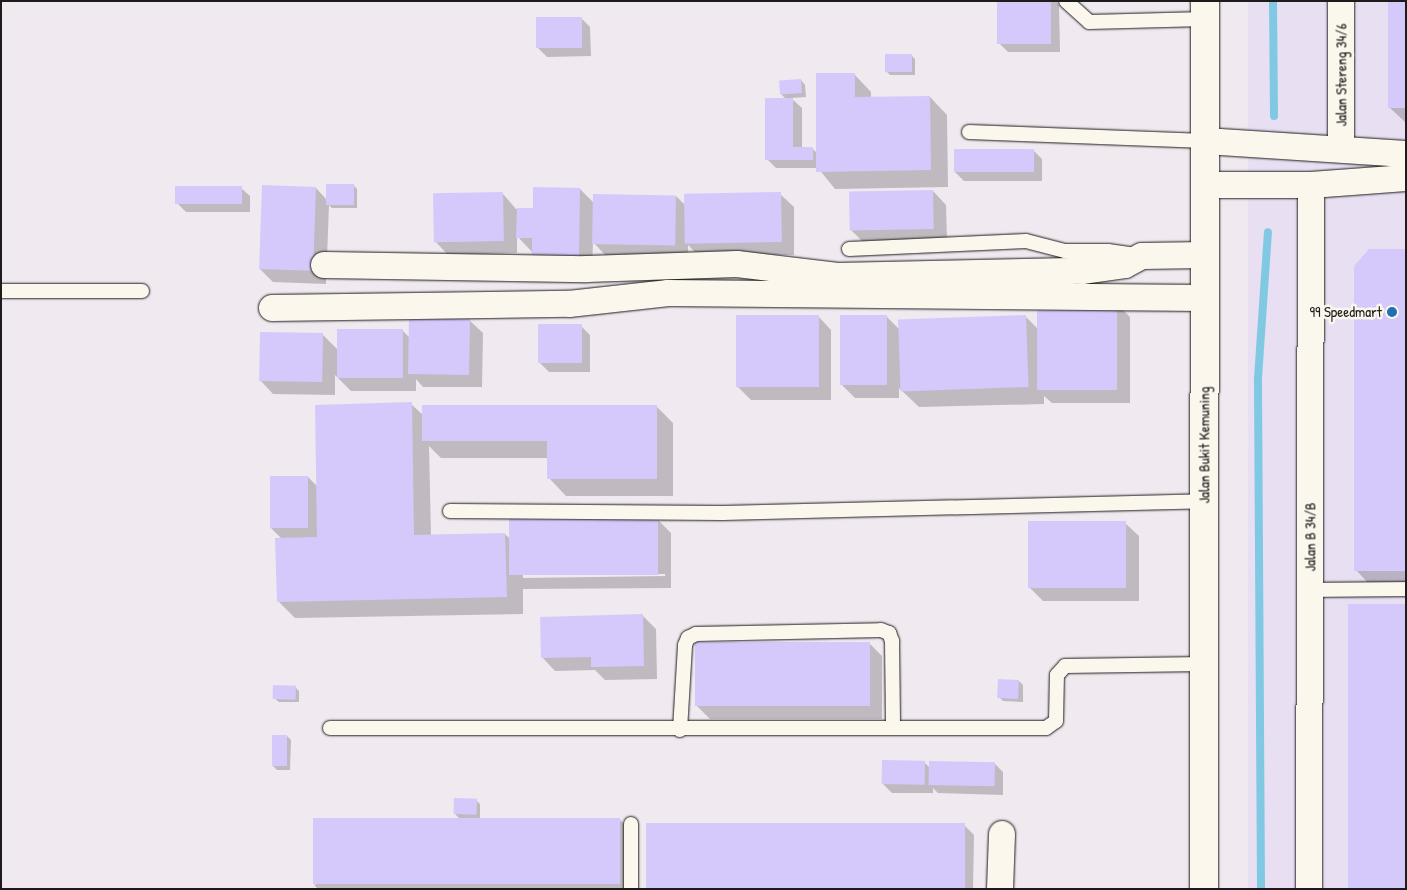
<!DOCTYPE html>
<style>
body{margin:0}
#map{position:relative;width:1407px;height:890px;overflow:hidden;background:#f0e9f0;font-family:"Patrick Hand",sans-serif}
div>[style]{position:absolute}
.built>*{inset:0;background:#e8dff3;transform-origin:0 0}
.shadow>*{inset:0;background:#0003}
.stream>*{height:8px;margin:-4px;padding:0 4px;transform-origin:4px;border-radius:4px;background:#81c9e2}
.building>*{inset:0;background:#d5c9fb;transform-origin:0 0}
.roads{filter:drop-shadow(0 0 1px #1c1c1c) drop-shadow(0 0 1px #1c1c1c)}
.service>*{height:14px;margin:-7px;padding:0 7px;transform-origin:7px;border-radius:7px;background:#fbf7ec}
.minor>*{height:26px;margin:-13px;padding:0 13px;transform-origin:13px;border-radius:13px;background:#fbf7ec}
.secondary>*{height:28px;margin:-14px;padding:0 14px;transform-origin:14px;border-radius:14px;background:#fbf7ec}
.dots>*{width:14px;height:14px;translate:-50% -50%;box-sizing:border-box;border:2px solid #fbf7ec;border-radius:50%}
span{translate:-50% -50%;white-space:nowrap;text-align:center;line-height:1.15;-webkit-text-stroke:5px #fbf7ec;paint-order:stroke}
.street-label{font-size:15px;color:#1c1c1c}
.poi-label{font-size:15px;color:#1c1c1c}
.right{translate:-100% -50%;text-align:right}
.frame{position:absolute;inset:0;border:2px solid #1c1c1c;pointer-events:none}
</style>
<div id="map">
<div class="built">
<i style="left:1248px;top:1px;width:158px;height:888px"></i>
</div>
<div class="shadow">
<i style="clip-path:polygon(998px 1px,1056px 1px,1059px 5px,1060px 52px,1008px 52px,999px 43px)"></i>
<i style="clip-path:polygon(1388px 1px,1406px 1px,1406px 123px,1389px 107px)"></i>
<i style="clip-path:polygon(581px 18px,590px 27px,591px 56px,547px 57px,538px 48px)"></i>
<i style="clip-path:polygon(911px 55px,915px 59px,915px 75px,890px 75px,886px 71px)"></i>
<i style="clip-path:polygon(854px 74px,871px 92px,871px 98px,930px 97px,947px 115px,948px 187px,835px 189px,818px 168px,776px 168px,767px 159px,787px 100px,781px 94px,801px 80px,805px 85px,806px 97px,791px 98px,802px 108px,802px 148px,812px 148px,817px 153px)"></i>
<i style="clip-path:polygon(1033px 150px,1042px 159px,1042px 181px,964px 181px,955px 172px)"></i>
<i style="clip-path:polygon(353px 185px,357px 189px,357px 208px,332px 208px,329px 205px,326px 284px,273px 282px,260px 269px,316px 188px,327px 200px)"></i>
<i style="clip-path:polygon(241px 188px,250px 196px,250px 212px,186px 212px,177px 203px)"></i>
<i style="clip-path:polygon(580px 189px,594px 203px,676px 196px,686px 206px,780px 194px,794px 207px,794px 255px,699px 256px,688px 245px,688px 258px,607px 257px,593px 242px,592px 268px,547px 268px,517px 236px,517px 253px,448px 255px,435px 241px,503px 194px,516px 209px,534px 210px)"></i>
<i style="clip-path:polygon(933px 191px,946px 205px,947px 242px,864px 243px,851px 230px)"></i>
<i style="clip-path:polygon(1406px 250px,1406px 584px,1369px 584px,1356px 570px)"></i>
<i style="clip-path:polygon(1117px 304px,1130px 317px,1130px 403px,1052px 403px,1044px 396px,1044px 404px,919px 407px,899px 388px,899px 398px,855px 398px,841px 384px,886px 316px,900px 330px,1025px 316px,1038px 329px)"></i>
<i style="clip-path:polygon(818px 316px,831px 330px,831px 400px,751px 400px,738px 387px)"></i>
<i style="clip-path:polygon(469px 320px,483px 333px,482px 387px,423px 387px,416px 379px,416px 391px,351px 391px,335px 375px,335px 395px,273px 394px,260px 380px,322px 334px,338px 350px,403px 331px,410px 338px)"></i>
<i style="clip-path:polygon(581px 326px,590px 335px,590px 372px,549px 372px,540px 363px)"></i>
<i style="clip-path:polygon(evenodd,411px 404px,424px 416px,656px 406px,673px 423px,673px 496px,566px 496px,549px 478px,549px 458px,441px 458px,429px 446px,431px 535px,505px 534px,510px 539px,657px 519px,671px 533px,671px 588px,523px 589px,523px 614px,295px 618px,278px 601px,282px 539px,271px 528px,308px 477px,318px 487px,411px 404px,665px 574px,665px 576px,523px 578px,523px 575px,665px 574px)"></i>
<i style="clip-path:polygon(1125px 523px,1139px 536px,1139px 601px,1043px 601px,1029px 587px)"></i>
<i style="clip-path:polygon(642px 615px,656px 629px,657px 679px,605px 680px,595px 670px,555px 671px,542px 657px)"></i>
<i style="clip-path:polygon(869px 643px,882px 656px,882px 719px,710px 719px,696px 705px)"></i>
<i style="clip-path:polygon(1019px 681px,1023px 685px,1023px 702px,1003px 701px,999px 697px)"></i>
<i style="clip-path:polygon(295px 687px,299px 691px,299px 702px,279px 702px,274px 698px)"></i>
<i style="clip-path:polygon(287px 736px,291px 740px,290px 770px,277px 770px,273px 766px)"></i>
<i style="clip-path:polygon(924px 762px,930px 768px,994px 763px,1003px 772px,1003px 795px,938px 793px,933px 788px,933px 793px,892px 793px,883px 784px)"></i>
<i style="clip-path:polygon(476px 800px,480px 804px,480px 820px,620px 820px,629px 828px,629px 889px,318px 889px,314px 885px,461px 820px,455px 814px)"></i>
<i style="clip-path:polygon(965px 826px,974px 835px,973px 889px,646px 889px)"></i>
</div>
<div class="stream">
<i style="left:1273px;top:1px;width:115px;rotate:89.5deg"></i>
<i style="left:1261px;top:889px;width:511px;rotate:-90.34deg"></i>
<i style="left:1258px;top:378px;width:146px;rotate:-86.1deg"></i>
</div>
<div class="building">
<i style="left:997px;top:1px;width:54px;height:43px"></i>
<i style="left:1388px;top:1px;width:18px;height:107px"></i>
<i style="left:536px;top:17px;width:46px;height:31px"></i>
<i style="left:885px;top:54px;width:27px;height:18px"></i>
<i style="clip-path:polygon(816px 73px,855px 73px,855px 97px,930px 96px,931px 170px,816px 172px)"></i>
<i style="left:801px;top:79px;width:14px;height:22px;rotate:86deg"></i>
<i style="clip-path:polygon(765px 98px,793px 98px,793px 147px,813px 147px,813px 160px,765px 160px)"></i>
<i style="left:954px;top:149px;width:80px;height:23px"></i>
<i style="left:326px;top:184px;width:28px;height:21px"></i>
<i style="left:262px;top:185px;width:54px;height:84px;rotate:2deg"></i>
<i style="left:175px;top:186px;width:67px;height:18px"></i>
<i style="clip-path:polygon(533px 187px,580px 188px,579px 256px,532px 255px,532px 238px,516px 238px,517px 208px,533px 208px)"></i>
<i style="left:933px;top:190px;width:39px;height:84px;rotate:89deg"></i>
<i style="left:503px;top:192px;width:49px;height:70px;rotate:89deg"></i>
<i style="left:781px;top:192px;width:50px;height:97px;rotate:89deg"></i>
<i style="left:593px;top:194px;width:83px;height:50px;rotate:1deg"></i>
<i style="clip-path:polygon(1369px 249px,1406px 249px,1406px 571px,1354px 571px,1354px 266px)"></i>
<i style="left:1037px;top:303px;width:80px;height:87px"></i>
<i style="left:736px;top:315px;width:83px;height:72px"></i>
<i style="left:840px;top:315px;width:47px;height:70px"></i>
<i style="left:1026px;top:315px;width:72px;height:128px;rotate:88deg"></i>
<i style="left:409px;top:318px;width:61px;height:56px;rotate:1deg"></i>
<i style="left:538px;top:324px;width:44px;height:39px"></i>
<i style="left:337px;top:329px;width:66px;height:49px"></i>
<i style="left:260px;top:332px;width:63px;height:49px;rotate:1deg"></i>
<i style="clip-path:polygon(412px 402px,414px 535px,505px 533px,507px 597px,277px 602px,275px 538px,317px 537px,315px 405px)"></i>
<i style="clip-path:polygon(422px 405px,657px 405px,657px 479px,547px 479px,547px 441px,422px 441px)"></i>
<i style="left:270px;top:476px;width:38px;height:52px"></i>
<i style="left:658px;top:518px;width:57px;height:149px;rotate:90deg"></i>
<i style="left:1028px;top:521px;width:98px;height:67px"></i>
<i style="left:1348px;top:604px;width:58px;height:285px"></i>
<i style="clip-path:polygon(643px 614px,644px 666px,591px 667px,591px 657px,541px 658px,540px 617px)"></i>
<i style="left:695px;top:642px;width:175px;height:64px"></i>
<i style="left:998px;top:679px;width:21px;height:19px;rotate:3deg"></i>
<i style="left:273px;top:685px;width:23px;height:14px;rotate:2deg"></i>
<i style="left:272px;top:735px;width:15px;height:31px"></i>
<i style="left:882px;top:760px;width:43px;height:24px;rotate:1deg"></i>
<i style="left:929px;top:761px;width:66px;height:24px;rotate:1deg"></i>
<i style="left:454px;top:798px;width:23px;height:16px;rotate:2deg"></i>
<i style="left:620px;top:818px;width:66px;height:307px;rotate:90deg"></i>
<i style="left:646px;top:823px;width:319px;height:66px"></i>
</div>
<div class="roads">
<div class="service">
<i style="left:1066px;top:1px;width:31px;rotate:42deg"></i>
<i style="left:1089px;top:22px;width:116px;rotate:-1.5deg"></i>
<i style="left:969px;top:132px;width:236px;rotate:2.2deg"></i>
<i style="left:849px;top:249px;width:177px;rotate:-2.6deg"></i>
<i style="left:1026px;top:241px;width:40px;rotate:14.4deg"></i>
<i style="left:1065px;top:251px;width:43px"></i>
<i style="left:1108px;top:251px;width:30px;rotate:8deg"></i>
<i style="left:1px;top:291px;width:141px"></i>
<i style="left:450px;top:511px;width:273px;rotate:0.4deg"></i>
<i style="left:723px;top:513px;width:481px;rotate:-1.4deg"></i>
<i style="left:1310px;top:590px;width:96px;rotate:-0.6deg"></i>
<i style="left:330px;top:728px;width:716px"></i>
<i style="left:1046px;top:728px;width:12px;rotate:-35deg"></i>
<i style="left:1056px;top:721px;width:46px;rotate:-88.8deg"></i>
<i style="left:1057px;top:675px;width:12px;rotate:-48deg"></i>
<i style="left:1065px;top:666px;width:139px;rotate:-0.8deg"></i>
<i style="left:680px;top:730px;width:85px;rotate:-86.6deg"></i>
<i style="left:685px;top:645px;width:8px;rotate:-67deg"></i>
<i style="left:688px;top:638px;width:9px;rotate:-27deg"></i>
<i style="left:696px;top:634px;width:185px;rotate:-1.2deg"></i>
<i style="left:881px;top:630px;width:9px;rotate:21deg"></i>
<i style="left:889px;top:633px;width:9px;rotate:69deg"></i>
<i style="left:892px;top:641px;width:87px;rotate:89.3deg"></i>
<i style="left:631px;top:824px;width:65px;rotate:90deg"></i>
</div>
<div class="minor">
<i style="left:1341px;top:1px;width:147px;rotate:90deg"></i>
<i style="left:1205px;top:141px;width:201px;rotate:3.7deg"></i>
<i style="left:1205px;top:185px;width:106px"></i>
<i style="left:1311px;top:185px;width:95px;rotate:-4.2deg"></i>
<i style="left:324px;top:265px;width:263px;rotate:0.9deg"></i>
<i style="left:587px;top:269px;width:150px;rotate:-1.9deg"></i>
<i style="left:737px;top:264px;width:101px;rotate:6.8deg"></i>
<i style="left:837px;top:276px;width:245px;rotate:-1.2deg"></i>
<i style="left:1082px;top:271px;width:43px;rotate:-7.9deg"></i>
<i style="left:1125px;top:265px;width:19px;rotate:-28deg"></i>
<i style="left:1142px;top:256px;width:63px;rotate:-0.9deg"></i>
<i style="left:272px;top:308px;width:297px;rotate:-0.8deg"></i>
<i style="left:569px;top:304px;width:100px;rotate:-6.3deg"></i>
<i style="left:668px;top:293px;width:536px;rotate:0.53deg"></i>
<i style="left:1000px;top:889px;width:55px;rotate:-87.9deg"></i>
<i style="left:1309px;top:889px;width:704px;rotate:-89.84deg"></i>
</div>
<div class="secondary">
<i style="left:1204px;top:889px;width:888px;rotate:-89.94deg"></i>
</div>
</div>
<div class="dots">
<i style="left:1392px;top:312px;background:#1f6fb2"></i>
</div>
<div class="street-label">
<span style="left:1341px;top:75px;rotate:-90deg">Jalan Stereng 34/6</span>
<span style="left:1204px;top:445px;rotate:-90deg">Jalan Bukit Kemuning</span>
<span style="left:1310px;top:537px;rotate:-90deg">Jalan B 34/B</span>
</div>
<div class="poi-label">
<span class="right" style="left:1382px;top:312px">99 Speedmart</span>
</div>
<div class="frame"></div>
</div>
